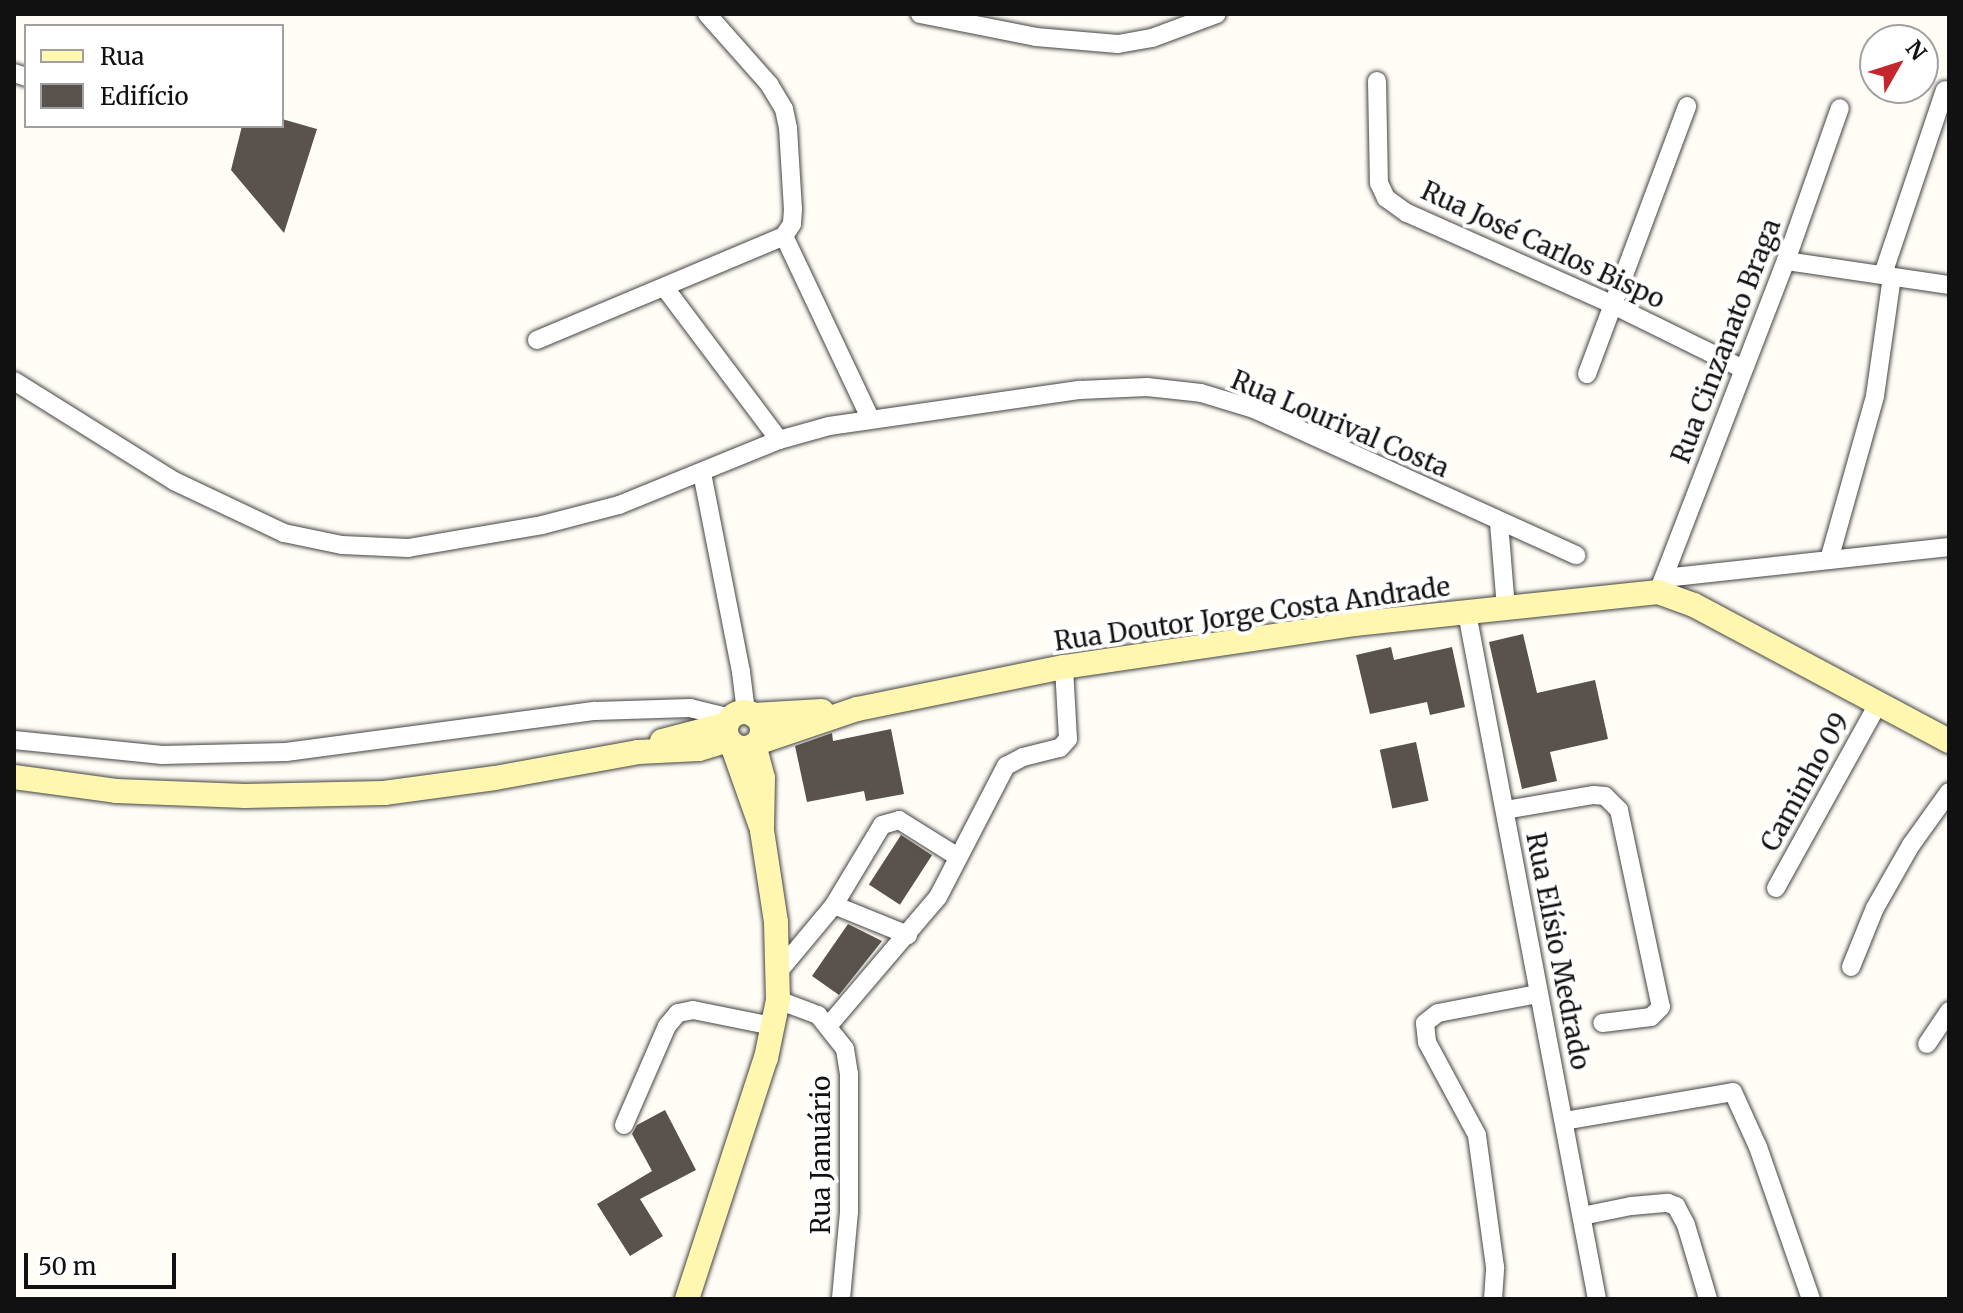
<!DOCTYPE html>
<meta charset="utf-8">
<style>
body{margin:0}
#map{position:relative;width:1963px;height:1313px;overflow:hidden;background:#fffdf5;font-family:Merriweather,serif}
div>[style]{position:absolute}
.building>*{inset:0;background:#5a524d;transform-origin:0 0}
.roads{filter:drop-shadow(0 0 2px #444) drop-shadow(0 0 2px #444)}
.street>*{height:18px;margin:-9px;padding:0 9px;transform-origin:9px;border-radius:9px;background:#fff}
.secondary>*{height:24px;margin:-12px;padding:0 12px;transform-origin:12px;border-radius:12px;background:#fff6b0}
.secondary>.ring{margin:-12px;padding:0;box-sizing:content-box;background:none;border:24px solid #fff6b0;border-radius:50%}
span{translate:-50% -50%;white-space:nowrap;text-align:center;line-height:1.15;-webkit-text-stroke:8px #fff;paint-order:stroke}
.street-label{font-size:26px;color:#111}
.frame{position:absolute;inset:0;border:16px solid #111;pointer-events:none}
.legend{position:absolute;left:24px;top:24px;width:260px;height:104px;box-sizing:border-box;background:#fff;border:2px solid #a0a0a0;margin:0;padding:10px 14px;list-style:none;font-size:24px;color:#111}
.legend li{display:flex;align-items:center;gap:16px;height:40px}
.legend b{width:40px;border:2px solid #a0a0a0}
.north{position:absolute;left:1859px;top:24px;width:80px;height:80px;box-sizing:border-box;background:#fff;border:2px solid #a0a0a0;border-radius:50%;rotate:51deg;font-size:22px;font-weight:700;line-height:32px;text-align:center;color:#111}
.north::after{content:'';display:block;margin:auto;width:28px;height:36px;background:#c4262e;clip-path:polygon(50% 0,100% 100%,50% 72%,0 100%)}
.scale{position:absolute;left:24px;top:1253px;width:152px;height:36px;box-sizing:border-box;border:4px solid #111;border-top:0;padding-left:10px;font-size:24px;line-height:28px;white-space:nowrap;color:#111;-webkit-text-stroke:6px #fff;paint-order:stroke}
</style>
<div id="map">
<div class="building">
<i style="clip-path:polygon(282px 119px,317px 129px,284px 233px,231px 170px,242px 126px,282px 126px)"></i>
<i style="clip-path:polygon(1523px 634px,1537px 693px,1595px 680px,1608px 739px,1550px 752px,1557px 781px,1522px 789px,1489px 642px)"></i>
<i style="clip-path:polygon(1391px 647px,1394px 660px,1452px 647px,1465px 707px,1430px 715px,1427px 702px,1370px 714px,1356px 655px)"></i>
<i style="clip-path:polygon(891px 729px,904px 794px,866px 801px,864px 791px,807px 802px,795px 746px,832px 733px,833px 741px)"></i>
<i style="left:1416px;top:742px;width:60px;height:37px;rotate:78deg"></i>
<i style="left:901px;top:835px;width:37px;height:59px;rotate:33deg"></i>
<i style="clip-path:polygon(848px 924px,882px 941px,839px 995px,812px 976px)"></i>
<i style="clip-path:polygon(665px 1110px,696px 1170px,640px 1199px,663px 1236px,630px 1256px,597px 1204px,652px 1171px,632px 1134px,637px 1125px)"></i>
</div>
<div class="roads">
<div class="street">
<i style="left:707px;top:14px;width:94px;rotate:48.5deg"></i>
<i style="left:769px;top:84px;width:29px;rotate:59deg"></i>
<i style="left:784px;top:109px;width:19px;rotate:78deg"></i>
<i style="left:788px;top:128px;width:81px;rotate:86.5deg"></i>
<i style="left:793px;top:209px;width:15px;rotate:94deg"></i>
<i style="left:792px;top:224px;width:14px;rotate:124deg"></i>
<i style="left:920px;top:14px;width:118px;rotate:11.2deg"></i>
<i style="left:1036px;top:37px;width:82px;rotate:4.9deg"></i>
<i style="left:1118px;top:44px;width:35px;rotate:-10deg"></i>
<i style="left:1152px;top:38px;width:69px;rotate:-20.3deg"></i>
<i style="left:14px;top:73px;width:13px;rotate:18deg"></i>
<i style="left:1377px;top:81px;width:102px;rotate:88.9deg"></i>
<i style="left:1379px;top:183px;width:17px;rotate:65deg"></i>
<i style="left:1386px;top:198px;width:26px;rotate:36deg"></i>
<i style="left:1407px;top:213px;width:223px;rotate:24deg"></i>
<i style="left:1611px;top:304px;width:147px;rotate:26.2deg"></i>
<i style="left:784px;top:236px;width:201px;rotate:64.7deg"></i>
<i style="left:1786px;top:261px;width:165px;rotate:8.4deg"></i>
<i style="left:1883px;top:274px;width:194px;rotate:-71.4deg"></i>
<i style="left:665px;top:288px;width:190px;rotate:53.1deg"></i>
<i style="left:537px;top:340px;width:268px;rotate:-22.8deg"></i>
<i style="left:1587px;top:374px;width:286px;rotate:-69.5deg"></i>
<i style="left:14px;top:381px;width:189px;rotate:32deg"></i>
<i style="left:174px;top:481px;width:122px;rotate:25.3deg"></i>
<i style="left:284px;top:533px;width:59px;rotate:11.7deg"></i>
<i style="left:342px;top:545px;width:66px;rotate:2.6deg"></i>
<i style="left:408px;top:548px;width:136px;rotate:-9.7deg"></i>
<i style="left:542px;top:525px;width:80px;rotate:-14.6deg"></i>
<i style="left:619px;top:505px;width:173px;rotate:-22.1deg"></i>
<i style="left:779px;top:440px;width:52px;rotate:-15.6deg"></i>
<i style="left:829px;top:426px;width:254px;rotate:-8.2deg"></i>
<i style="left:1080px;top:390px;width:67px;rotate:-2.6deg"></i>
<i style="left:1147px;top:387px;width:54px;rotate:6.3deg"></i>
<i style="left:1201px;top:393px;width:55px;rotate:16.8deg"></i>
<i style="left:1254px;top:409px;width:354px;rotate:24.4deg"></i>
<i style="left:702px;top:473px;width:203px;rotate:78.9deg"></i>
<i style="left:741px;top:672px;width:40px;rotate:82.9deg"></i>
<i style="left:1499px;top:523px;width:86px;rotate:85.3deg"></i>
<i style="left:1829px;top:560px;width:170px;rotate:-74.3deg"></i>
<i style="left:1875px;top:396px;width:121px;rotate:-81.9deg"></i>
<i style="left:1664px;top:578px;width:287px;rotate:-6.2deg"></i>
<i style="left:1658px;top:592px;width:355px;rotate:-68.9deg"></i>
<i style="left:1786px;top:261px;width:162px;rotate:-70.6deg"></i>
<i style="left:1467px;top:613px;width:698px;rotate:79.27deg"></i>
<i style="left:14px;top:740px;width:149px;rotate:5.8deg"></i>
<i style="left:162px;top:755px;width:124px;rotate:-1.4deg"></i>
<i style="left:286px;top:752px;width:312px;rotate:-7.6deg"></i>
<i style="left:595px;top:711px;width:95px;rotate:-1.8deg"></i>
<i style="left:690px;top:708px;width:42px;rotate:13.7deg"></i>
<i style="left:1505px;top:810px;width:90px;rotate:-9.6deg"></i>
<i style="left:1594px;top:795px;width:11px;rotate:5deg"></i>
<i style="left:1605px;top:796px;width:20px;rotate:45deg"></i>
<i style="left:1619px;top:810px;width:201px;rotate:78deg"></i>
<i style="left:1661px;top:1007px;width:14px;rotate:135deg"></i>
<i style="left:1651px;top:1017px;width:49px;rotate:173deg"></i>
<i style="left:1776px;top:888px;width:213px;rotate:-61deg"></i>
<i style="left:834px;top:905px;width:93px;rotate:-59deg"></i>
<i style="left:882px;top:825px;width:18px;rotate:-16deg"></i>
<i style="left:899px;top:820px;width:70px;rotate:32.1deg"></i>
<i style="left:1851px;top:967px;width:64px;rotate:-67.9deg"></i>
<i style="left:1875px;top:908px;width:73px;rotate:-60.3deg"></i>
<i style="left:1911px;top:845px;width:65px;rotate:-54.4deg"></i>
<i style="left:779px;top:971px;width:86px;rotate:-50.2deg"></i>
<i style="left:834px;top:905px;width:80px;rotate:22.1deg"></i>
<i style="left:778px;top:1000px;width:43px;rotate:20.6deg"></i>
<i style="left:818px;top:1015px;width:43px;rotate:51.5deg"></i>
<i style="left:845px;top:1049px;width:25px;rotate:81deg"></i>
<i style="left:849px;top:1074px;width:138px;rotate:90deg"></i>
<i style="left:849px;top:1212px;width:87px;rotate:95.3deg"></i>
<i style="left:829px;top:1025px;width:168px;rotate:-49.6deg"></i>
<i style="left:938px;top:897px;width:148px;rotate:-62.6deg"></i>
<i style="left:1006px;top:766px;width:19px;rotate:-28deg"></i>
<i style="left:1023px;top:757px;width:38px;rotate:-14deg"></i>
<i style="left:1060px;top:748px;width:12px;rotate:-48deg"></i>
<i style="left:1068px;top:739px;width:72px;rotate:-93.2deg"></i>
<i style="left:1927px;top:1044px;width:40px;rotate:-56deg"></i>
<i style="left:1564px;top:1121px;width:171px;rotate:-9.7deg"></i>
<i style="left:1733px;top:1092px;width:60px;rotate:65.6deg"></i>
<i style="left:1758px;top:1147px;width:161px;rotate:70.8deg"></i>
<i style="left:624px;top:1125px;width:108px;rotate:-66.5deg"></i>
<i style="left:667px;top:1026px;width:17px;rotate:-50deg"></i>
<i style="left:678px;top:1013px;width:15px;rotate:-11deg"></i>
<i style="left:693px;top:1010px;width:81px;rotate:11.4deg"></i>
<i style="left:1582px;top:1216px;width:50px;rotate:-11.5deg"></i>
<i style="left:1631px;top:1206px;width:37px;rotate:-5deg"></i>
<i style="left:1668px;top:1203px;width:9px;rotate:21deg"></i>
<i style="left:1676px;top:1206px;width:21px;rotate:62deg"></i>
<i style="left:1686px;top:1225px;width:77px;rotate:73.4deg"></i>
<i style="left:1493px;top:1299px;width:32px;rotate:-86deg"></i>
<i style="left:1495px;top:1267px;width:133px;rotate:-97.8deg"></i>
<i style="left:1477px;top:1135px;width:106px;rotate:-118.3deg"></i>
<i style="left:1427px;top:1042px;width:19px;rotate:-96deg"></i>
<i style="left:1425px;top:1023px;width:16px;rotate:-38deg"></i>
<i style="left:1438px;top:1013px;width:102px;rotate:-10.8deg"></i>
</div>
<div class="secondary">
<i class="ring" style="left:726px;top:712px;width:12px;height:12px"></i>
<i style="left:753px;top:715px;width:69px;rotate:-3.3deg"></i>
<i style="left:662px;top:741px;width:67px;rotate:-14.7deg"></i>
<i style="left:731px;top:742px;width:87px;rotate:70.5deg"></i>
<i style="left:757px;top:743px;width:106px;rotate:-18.8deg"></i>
<i style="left:857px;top:709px;width:211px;rotate:-11.5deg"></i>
<i style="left:1064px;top:667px;width:293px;rotate:-8.4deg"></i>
<i style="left:1354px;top:624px;width:306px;rotate:-6deg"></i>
<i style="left:1658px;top:592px;width:38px;rotate:20deg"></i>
<i style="left:1694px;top:605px;width:289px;rotate:28.1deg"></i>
<i style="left:14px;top:777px;width:103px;rotate:7.8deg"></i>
<i style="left:116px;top:791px;width:129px;rotate:2.2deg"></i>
<i style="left:245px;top:796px;width:139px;rotate:-1.2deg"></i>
<i style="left:384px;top:793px;width:112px;rotate:-7.7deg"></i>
<i style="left:495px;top:778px;width:145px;rotate:-10.3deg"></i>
<i style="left:638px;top:752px;width:61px;rotate:-2.8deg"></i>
<i style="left:699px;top:749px;width:31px;rotate:-17deg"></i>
<i style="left:687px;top:1299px;width:254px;rotate:-71.9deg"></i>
<i style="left:766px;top:1058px;width:59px;rotate:-78.3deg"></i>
<i style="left:778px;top:1000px;width:78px;rotate:-91.5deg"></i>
<i style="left:776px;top:922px;width:93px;rotate:-98.7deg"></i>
<i style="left:762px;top:830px;width:52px;rotate:-88.9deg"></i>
<i style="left:763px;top:778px;width:34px;rotate:-105deg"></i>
</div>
</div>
<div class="street-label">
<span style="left:1543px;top:245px;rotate:25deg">Rua José Carlos Bispo</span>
<span style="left:1726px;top:341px;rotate:-69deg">Rua Cinzanato Braga</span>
<span style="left:1340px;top:424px;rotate:23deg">Rua Lourival Costa</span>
<span style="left:1252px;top:614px;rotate:-8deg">Rua Doutor Jorge Costa Andrade</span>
<span style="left:1805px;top:782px;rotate:-61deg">Caminho 09</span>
<span style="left:1558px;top:951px;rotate:79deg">Rua Elísio Medrado</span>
<span style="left:821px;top:1155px;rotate:-90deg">Rua Januário</span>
</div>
<div class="frame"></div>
<ul class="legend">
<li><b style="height:10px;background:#fff6b0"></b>Rua</li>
<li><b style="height:22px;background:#5a524d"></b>Edifício</li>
</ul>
<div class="north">N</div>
<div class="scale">50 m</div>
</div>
